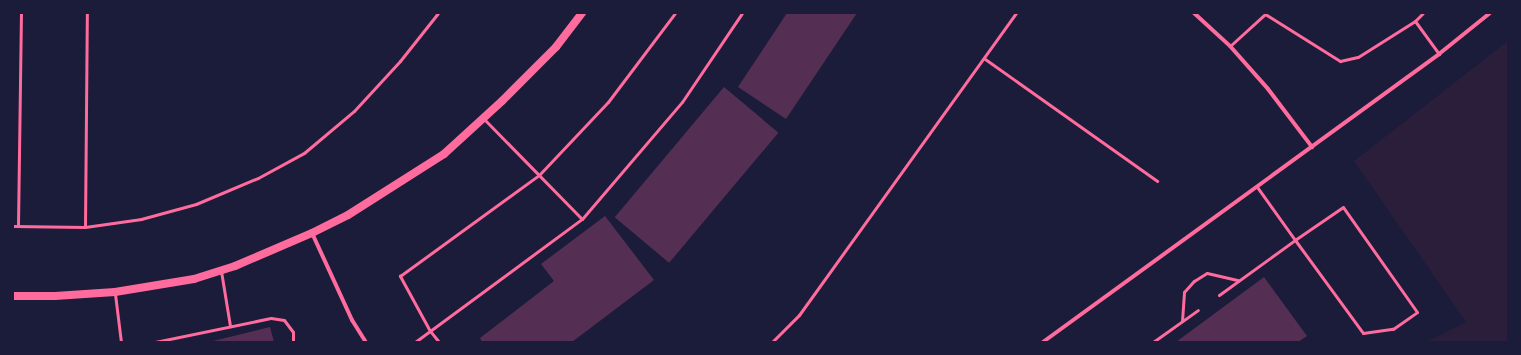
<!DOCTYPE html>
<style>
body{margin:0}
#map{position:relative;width:1521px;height:355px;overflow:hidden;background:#1b1b3a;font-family:Figtree,sans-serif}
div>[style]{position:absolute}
.green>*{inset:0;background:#2a1e3b}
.building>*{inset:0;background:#542f53;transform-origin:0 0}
.service>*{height:3px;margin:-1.5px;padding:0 1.5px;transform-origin:1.5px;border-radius:1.5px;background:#ff6b9d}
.minor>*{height:4px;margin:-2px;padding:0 2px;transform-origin:2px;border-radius:2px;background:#ff6b9d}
.secondary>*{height:8px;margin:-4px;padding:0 4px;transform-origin:4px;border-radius:4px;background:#ff6b9d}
span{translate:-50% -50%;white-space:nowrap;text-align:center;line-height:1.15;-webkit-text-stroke:4px #1b1b3a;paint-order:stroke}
.frame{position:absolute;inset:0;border:14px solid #1b1b3a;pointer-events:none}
</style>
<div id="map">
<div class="green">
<i style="clip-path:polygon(1508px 41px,1508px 342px,1426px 342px,1466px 322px,1354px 161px)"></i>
</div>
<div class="building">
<i style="clip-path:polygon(787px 13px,857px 13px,786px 119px,738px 87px)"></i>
<i style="left:724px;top:87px;width:71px;height:170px;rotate:40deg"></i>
<i style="clip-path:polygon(605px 216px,654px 280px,572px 342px,482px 342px,480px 338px,554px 281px,541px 264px)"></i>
<i style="clip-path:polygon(1264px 277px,1307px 336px,1298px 342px,1176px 342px)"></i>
<i style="clip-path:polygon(270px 327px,274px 342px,213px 342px,213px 341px)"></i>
</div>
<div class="service">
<i style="left:1415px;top:21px;width:41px;rotate:54deg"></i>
<i style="left:1230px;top:46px;width:47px;rotate:-42.4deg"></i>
<i style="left:1265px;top:14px;width:89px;rotate:32.1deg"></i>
<i style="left:1340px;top:61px;width:18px;rotate:-13deg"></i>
<i style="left:1358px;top:57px;width:67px;rotate:-32.3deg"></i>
<i style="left:1415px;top:21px;width:11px;rotate:-45deg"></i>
<i style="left:985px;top:59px;width:211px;rotate:35.3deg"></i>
<i style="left:484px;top:119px;width:140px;rotate:45.6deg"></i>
<i style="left:13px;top:226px;width:72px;rotate:0.8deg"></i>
<i style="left:85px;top:227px;width:57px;rotate:-8.1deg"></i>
<i style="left:141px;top:219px;width:57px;rotate:-15.3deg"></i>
<i style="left:196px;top:204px;width:67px;rotate:-22.8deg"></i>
<i style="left:258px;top:178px;width:52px;rotate:-28.5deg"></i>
<i style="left:304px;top:153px;width:65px;rotate:-40deg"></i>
<i style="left:354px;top:111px;width:68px;rotate:-47.4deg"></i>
<i style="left:400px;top:61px;width:61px;rotate:-51.6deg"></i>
<i style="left:18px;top:226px;width:213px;rotate:-89.2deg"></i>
<i style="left:85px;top:227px;width:214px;rotate:-89.5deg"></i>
<i style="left:221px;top:271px;width:56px;rotate:80.7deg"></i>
<i style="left:115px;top:294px;width:48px;rotate:82.9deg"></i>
<i style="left:1219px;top:295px;width:94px;rotate:-35.9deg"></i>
<i style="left:1295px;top:240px;width:115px;rotate:53.8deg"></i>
<i style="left:1363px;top:333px;width:30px;rotate:-8deg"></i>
<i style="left:1393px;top:329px;width:29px;rotate:-35deg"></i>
<i style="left:1417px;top:312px;width:128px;rotate:-125.2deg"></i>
<i style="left:1343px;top:207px;width:58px;rotate:145.5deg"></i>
<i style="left:1295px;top:240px;width:65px;rotate:-125.6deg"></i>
<i style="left:1182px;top:321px;width:29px;rotate:-86deg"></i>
<i style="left:1184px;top:292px;width:15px;rotate:-48deg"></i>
<i style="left:1194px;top:281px;width:15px;rotate:-32deg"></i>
<i style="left:1207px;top:273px;width:32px;rotate:13deg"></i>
<i style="left:155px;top:342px;width:118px;rotate:-11.7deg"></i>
<i style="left:271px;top:318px;width:13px;rotate:9deg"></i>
<i style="left:284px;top:320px;width:15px;rotate:53deg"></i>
<i style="left:293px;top:332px;width:10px;rotate:90deg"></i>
<i style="left:415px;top:342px;width:207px;rotate:-36.4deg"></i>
<i style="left:582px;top:219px;width:154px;rotate:-49.5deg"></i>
<i style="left:682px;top:102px;width:107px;rotate:-56deg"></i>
<i style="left:439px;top:342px;width:14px;rotate:-129deg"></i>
<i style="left:430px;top:331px;width:63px;rotate:-118.6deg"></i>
<i style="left:400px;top:276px;width:172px;rotate:-36deg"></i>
<i style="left:539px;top:175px;width:100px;rotate:-46.6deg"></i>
<i style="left:608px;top:102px;width:111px;rotate:-53deg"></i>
<i style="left:772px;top:342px;width:38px;rotate:-45deg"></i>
<i style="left:799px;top:315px;width:372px;rotate:-54.3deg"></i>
<i style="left:1153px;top:342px;width:55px;rotate:-35.4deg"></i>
</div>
<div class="minor">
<i style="left:1194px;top:13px;width:49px;rotate:42.5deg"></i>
<i style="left:1230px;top:46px;width:57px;rotate:48.5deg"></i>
<i style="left:1268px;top:89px;width:73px;rotate:52.8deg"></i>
<i style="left:312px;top:233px;width:96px;rotate:65.3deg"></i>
<i style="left:352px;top:320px;width:26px;rotate:58deg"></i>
<i style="left:1043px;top:342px;width:490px;rotate:-36deg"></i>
<i style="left:1439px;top:54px;width:65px;rotate:-38.8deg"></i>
</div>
<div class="secondary">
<i style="left:13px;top:296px;width:42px"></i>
<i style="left:55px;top:296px;width:60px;rotate:-3.8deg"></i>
<i style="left:115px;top:292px;width:80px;rotate:-9.3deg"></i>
<i style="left:194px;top:279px;width:43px;rotate:-17.6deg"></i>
<i style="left:235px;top:266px;width:84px;rotate:-23.2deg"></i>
<i style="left:312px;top:233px;width:40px;rotate:-26.6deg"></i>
<i style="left:348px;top:215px;width:114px;rotate:-32.4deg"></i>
<i style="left:444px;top:154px;width:79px;rotate:-42.4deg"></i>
<i style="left:502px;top:101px;width:76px;rotate:-45deg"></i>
<i style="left:556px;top:47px;width:43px;rotate:-52.6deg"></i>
</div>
<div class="frame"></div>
</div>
